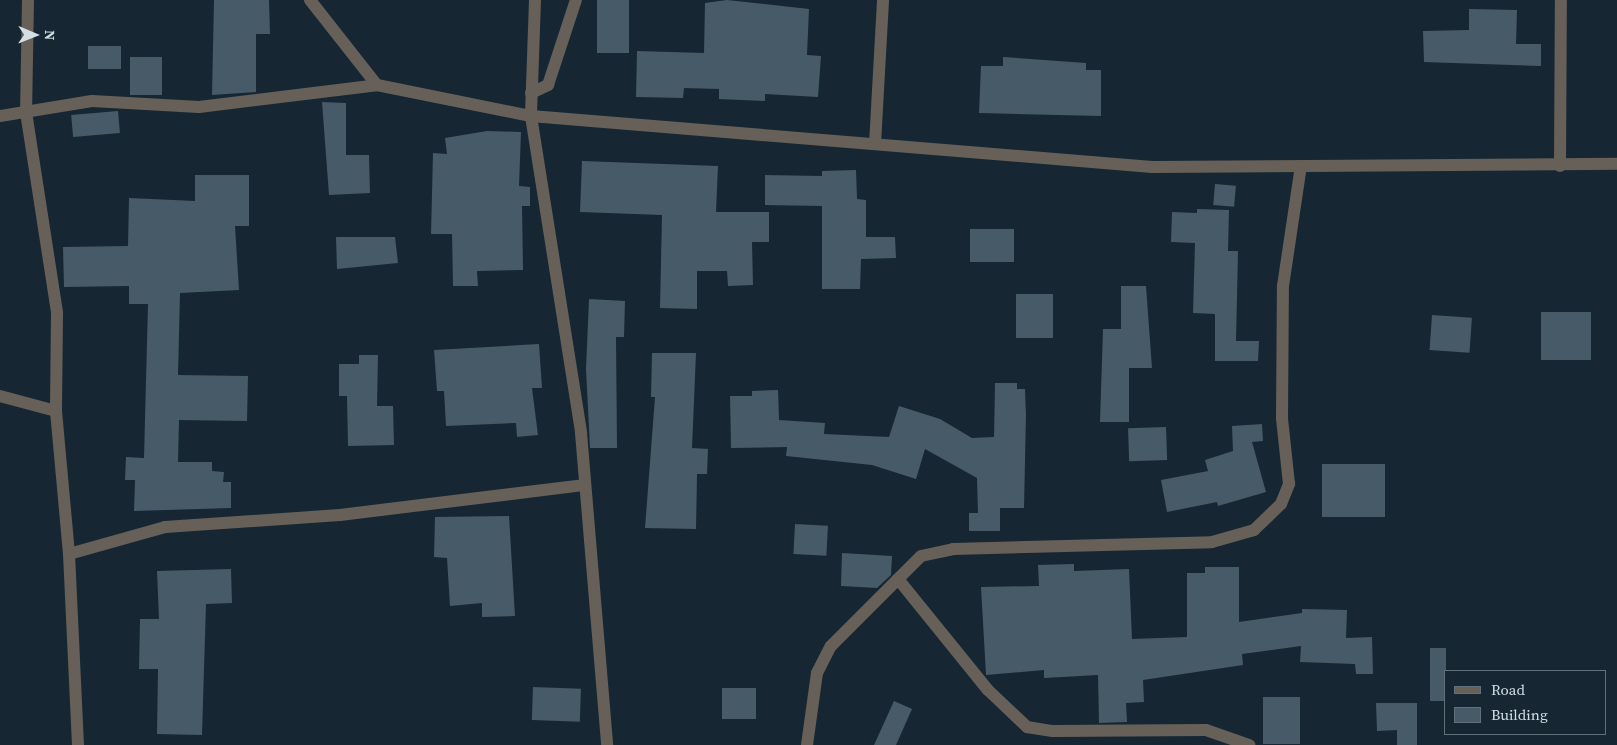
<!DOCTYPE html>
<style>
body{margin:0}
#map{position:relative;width:1617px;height:745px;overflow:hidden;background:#162733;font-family:"Source Serif 4",serif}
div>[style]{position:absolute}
.building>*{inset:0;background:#475a67;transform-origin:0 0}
.minor>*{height:12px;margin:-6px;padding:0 6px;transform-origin:6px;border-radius:6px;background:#676059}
span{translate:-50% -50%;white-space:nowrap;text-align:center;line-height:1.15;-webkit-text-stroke:5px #162733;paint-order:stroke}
.legend{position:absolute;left:1444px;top:670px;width:162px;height:65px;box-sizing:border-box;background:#162733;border:1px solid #62707a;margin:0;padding:6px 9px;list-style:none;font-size:15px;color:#d3dee5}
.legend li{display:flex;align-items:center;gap:10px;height:25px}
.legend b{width:25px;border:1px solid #62707a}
.north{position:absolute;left:10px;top:10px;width:50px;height:50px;-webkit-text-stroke:4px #162733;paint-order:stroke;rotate:91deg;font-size:14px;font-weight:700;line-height:20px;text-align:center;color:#d3dee5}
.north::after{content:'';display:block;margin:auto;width:18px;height:22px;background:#d3dee5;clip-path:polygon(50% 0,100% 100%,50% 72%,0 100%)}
</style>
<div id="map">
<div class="building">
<i style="clip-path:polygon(214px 0,269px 0,270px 34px,256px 34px,256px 92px,212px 95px)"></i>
<i style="left:597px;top:0;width:32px;height:53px"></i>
<i style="clip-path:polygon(727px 0,809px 9px,807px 55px,821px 56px,818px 97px,765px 94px,765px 101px,719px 99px,719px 89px,684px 88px,683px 98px,636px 97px,637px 51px,704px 53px,705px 3px)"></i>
<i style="clip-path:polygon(1469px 9px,1517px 10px,1516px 44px,1541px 44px,1541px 66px,1424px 62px,1423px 31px,1469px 30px)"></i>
<i style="left:88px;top:46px;width:33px;height:23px"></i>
<i style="left:130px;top:57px;width:32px;height:38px"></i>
<i style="clip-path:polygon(1003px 57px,1086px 63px,1086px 70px,1101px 70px,1101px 116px,979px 113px,981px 66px,1003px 66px)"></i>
<i style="clip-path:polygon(322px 102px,346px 103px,346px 155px,369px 155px,370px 193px,329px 195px)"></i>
<i style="left:118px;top:111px;width:22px;height:47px;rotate:85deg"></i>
<i style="clip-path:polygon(487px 131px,521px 132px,519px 186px,530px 187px,530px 206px,522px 206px,523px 270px,477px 271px,478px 286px,453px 286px,452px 234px,431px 234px,433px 153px,447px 154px,445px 138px)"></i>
<i style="clip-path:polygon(582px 161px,718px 166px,716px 212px,769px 212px,769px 242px,752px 242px,753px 285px,728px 286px,727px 271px,697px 271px,697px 309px,660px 308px,662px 215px,580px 212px)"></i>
<i style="clip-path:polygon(856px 170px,857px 199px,866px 200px,866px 237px,895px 237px,896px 258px,861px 259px,860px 289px,822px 289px,822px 206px,765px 205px,765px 175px,822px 176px,822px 171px)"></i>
<i style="clip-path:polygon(195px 175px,249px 175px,249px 226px,235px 226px,239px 290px,180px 293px,178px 375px,248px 376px,247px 421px,179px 420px,178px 462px,212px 462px,212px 471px,224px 472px,223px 482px,231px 482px,231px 508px,134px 511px,135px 480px,125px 480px,126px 457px,144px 458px,148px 304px,129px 304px,129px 286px,64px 287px,63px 247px,128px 246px,129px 198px,195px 201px)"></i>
<i style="left:1215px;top:184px;width:21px;height:21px;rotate:5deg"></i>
<i style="clip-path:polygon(1197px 209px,1229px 210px,1228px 251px,1238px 251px,1236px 341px,1259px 341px,1258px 361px,1215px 361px,1215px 314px,1193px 313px,1195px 243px,1171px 242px,1172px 212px,1197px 213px)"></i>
<i style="left:970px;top:229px;width:44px;height:33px"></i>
<i style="clip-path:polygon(336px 237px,395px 237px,398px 263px,337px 269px)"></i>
<i style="clip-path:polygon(1121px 286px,1146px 286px,1152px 368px,1129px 368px,1129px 422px,1100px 422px,1103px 329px,1121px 329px)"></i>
<i style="left:1016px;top:294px;width:37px;height:44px"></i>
<i style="clip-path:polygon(589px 299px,625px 301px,624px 337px,616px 337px,617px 448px,590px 448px,586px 369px)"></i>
<i style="left:1541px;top:312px;width:50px;height:48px"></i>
<i style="left:1432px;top:315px;width:40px;height:35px;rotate:4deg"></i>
<i style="clip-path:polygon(539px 344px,542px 388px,532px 388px,538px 435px,517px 437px,516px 423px,446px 426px,444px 391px,437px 391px,434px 350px)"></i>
<i style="clip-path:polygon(652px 353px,696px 353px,692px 448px,708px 449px,707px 474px,697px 474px,696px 529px,645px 528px,655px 397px,651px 397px)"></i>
<i style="clip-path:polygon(359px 355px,378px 355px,377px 406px,393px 406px,394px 445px,348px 446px,347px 396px,339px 396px,339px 364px,359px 364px)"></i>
<i style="clip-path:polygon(995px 383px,1017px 383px,1017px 389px,1025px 389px,1026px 415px,1024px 508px,1000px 508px,1000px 531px,969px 531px,969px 513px,978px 513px,977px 478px,925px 449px,916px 479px,872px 465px,786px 456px,787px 447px,731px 448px,730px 396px,752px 396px,752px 391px,778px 390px,779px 420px,825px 423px,824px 434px,889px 437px,899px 406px,940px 419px,972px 438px,994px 437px)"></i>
<i style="clip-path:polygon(1262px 424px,1263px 441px,1252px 442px,1266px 492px,1218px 506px,1217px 502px,1167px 512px,1161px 480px,1208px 471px,1205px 460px,1233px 451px,1232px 426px)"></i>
<i style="left:1166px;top:427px;width:33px;height:38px;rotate:88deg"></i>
<i style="left:1322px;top:464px;width:63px;height:53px"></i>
<i style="clip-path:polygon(509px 516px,515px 616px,482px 617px,482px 603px,450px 606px,447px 558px,434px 557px,435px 517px)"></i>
<i style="left:795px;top:524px;width:33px;height:30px;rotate:3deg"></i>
<i style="clip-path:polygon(842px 553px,892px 556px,891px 575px,877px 588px,841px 586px)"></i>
<i style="clip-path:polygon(1074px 564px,1074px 571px,1129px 569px,1132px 639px,1187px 637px,1187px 573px,1205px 573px,1205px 567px,1239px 567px,1239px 622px,1302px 613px,1302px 609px,1347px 610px,1346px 638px,1372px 637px,1373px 674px,1356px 674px,1355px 664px,1300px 662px,1301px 646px,1242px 654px,1243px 665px,1143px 680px,1144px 702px,1126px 703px,1127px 722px,1099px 723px,1098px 675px,1044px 678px,1044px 670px,986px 675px,981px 587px,1039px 586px,1038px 565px)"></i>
<i style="clip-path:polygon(231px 569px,232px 603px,206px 604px,202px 735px,157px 734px,158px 669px,139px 669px,140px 619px,159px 619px,157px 571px)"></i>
<i style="left:1430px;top:648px;width:16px;height:53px"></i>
<i style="left:533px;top:687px;width:48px;height:33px;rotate:2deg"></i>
<i style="left:722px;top:688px;width:34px;height:31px"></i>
<i style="left:1263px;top:697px;width:37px;height:47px"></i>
<i style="clip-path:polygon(894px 701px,912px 709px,896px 745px,874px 745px)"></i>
<i style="clip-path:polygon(1376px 703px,1417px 703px,1417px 745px,1397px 745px,1397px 730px,1377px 731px)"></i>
</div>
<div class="minor">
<i style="left:28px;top:0;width:112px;rotate:91deg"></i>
<i style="left:26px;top:112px;width:203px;rotate:81.2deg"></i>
<i style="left:57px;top:313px;width:98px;rotate:90.6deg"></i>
<i style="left:56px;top:411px;width:144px;rotate:84.8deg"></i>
<i style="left:69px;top:554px;width:191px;rotate:87.3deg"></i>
<i style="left:310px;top:0;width:108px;rotate:51.8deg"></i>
<i style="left:535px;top:0;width:116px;rotate:92deg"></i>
<i style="left:531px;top:116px;width:321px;rotate:81deg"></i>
<i style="left:581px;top:433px;width:313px;rotate:85.2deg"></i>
<i style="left:531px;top:93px;width:19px;rotate:-25deg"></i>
<i style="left:548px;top:85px;width:89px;rotate:-71.8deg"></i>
<i style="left:0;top:116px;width:93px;rotate:-9.3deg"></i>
<i style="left:92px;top:101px;width:107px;rotate:3.2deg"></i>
<i style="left:199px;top:107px;width:179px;rotate:-7deg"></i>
<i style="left:377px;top:85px;width:157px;rotate:11.4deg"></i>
<i style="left:531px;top:116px;width:623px;rotate:4.69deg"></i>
<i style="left:1152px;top:167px;width:465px;rotate:-0.4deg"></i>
<i style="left:875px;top:144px;width:144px;rotate:-86.8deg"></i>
<i style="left:1560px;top:166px;width:166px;rotate:-89.7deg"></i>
<i style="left:0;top:396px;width:58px;rotate:15deg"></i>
<i style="left:69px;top:554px;width:100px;rotate:-15.7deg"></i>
<i style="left:165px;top:527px;width:175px;rotate:-3.9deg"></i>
<i style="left:340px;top:515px;width:247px;rotate:-7deg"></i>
<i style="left:898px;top:579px;width:143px;rotate:51deg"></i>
<i style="left:988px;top:690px;width:54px;rotate:43.5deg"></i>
<i style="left:1027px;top:727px;width:26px;rotate:9deg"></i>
<i style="left:1053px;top:731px;width:153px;rotate:-0.4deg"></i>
<i style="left:1206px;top:730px;width:46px;rotate:19.2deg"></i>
<i style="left:807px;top:745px;width:73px;rotate:-82.1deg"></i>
<i style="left:817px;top:673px;width:30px;rotate:-63deg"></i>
<i style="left:831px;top:646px;width:127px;rotate:-45deg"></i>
<i style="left:921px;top:556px;width:33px;rotate:-12deg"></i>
<i style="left:953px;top:549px;width:259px;rotate:-1.5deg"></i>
<i style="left:1212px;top:542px;width:44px;rotate:-15.9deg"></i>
<i style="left:1254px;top:530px;width:37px;rotate:-44deg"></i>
<i style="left:1281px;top:504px;width:22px;rotate:-68deg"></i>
<i style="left:1289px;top:484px;width:66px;rotate:-96.1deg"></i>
<i style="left:1282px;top:418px;width:132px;rotate:-89.6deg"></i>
<i style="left:1283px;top:286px;width:121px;rotate:-81.5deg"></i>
</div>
<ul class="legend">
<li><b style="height:6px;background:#676059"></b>Road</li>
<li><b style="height:14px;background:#475a67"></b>Building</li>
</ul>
<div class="north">N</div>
</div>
